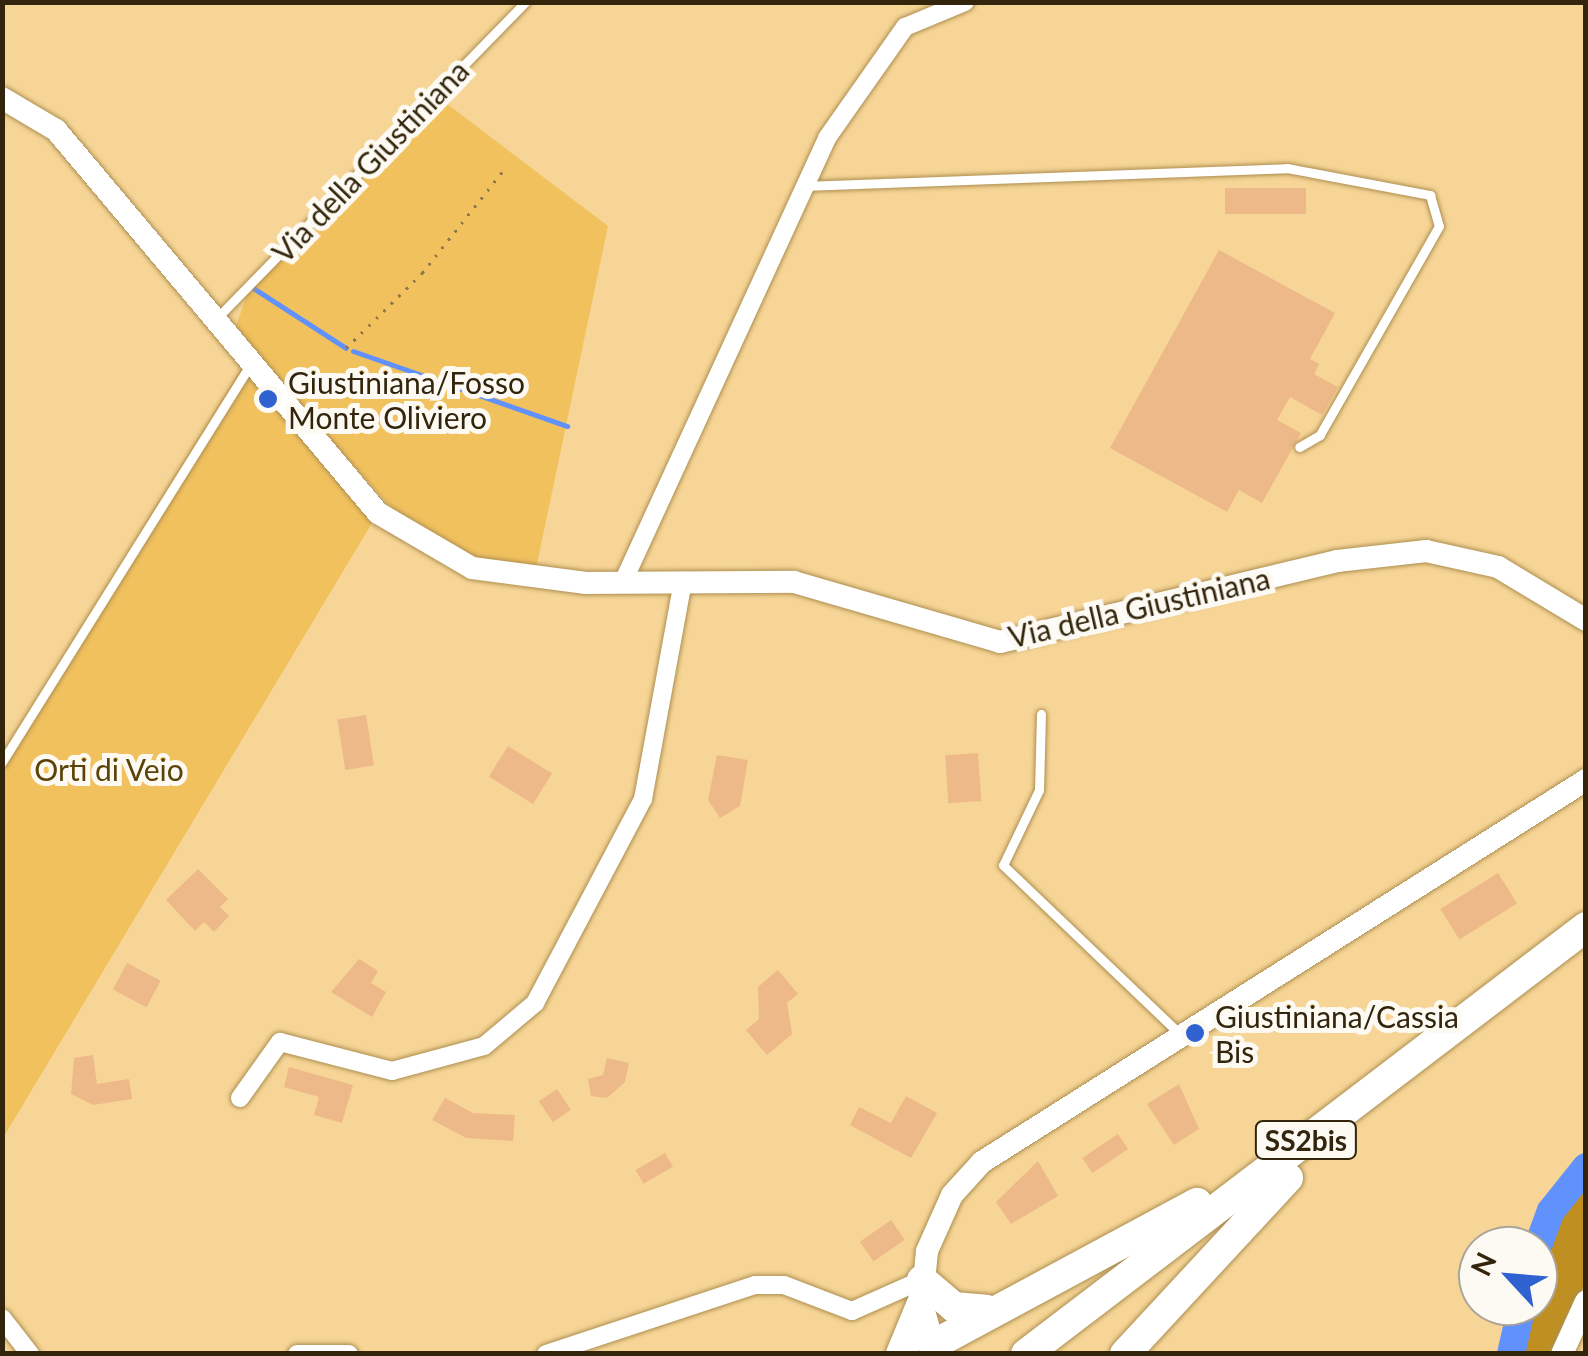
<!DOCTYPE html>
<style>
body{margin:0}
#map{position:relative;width:1588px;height:1356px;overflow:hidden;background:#f6d596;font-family:Lato,sans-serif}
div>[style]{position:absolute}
.green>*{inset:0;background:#f1c15e}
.forest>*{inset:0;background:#bf9021}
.stream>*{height:5px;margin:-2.5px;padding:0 2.5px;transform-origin:2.5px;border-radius:2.5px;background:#6192fb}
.river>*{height:28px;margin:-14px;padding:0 14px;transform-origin:14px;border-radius:14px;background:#6192fb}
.building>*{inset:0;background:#eeb989;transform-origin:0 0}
.path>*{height:2.5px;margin-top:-1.25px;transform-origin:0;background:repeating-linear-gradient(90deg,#8c764b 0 2.5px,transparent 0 10.5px)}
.roads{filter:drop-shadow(0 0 2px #ad8f51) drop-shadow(0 0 2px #ad8f51)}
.lane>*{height:9px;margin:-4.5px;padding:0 4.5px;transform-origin:4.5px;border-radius:4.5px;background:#fff}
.street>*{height:18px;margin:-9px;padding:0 9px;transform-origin:9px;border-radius:9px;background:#fff}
.secondary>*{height:22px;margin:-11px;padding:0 11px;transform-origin:11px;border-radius:11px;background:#fff}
.highway>*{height:30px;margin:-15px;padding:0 15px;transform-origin:15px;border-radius:15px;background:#fff}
.dots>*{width:28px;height:28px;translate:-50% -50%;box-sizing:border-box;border:5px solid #fdfaf4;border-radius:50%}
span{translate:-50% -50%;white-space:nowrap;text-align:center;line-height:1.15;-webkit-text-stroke:10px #fdfaf4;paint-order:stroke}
.shield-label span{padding:2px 8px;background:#fdfaf4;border:2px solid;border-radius:8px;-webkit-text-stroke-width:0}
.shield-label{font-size:28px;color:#32250b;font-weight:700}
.street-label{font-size:30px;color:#32250b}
.poi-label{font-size:30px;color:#32250b}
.left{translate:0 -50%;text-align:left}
.park-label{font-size:30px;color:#5b4208}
.frame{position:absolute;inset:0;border:5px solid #32250b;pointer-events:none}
.north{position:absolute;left:1458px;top:1226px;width:100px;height:100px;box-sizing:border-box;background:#fdfaf4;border:2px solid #aca597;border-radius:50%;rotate:296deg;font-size:28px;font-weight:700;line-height:40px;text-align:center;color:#32250b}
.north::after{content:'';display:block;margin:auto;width:35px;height:45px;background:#3061d0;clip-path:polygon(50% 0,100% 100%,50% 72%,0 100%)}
</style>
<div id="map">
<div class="green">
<i style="clip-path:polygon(434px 94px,608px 226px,534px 578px,465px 558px,392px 508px,234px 332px,250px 286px)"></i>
<i style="clip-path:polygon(241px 369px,378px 513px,3px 1138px,2px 754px)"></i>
</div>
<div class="forest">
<i style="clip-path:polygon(1585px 1179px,1585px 1283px,1555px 1353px,1520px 1353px,1518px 1306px,1538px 1306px,1538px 1246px)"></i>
</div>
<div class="stream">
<i style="left:250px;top:286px;width:114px;rotate:32.9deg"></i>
<i style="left:353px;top:351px;width:227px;rotate:19.3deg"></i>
</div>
<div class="river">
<i style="left:1538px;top:1246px;width:37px;rotate:-70deg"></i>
<i style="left:1551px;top:1211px;width:56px;rotate:-51.5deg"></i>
<i style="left:1511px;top:1354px;width:49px;rotate:-77.1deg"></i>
</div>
<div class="building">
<i style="left:1306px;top:188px;width:26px;height:81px;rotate:90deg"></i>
<i style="clip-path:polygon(1219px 250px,1335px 313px,1310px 359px,1319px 364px,1314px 374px,1338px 387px,1322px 415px,1290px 397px,1277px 420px,1301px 433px,1262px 503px,1239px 490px,1227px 512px,1110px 448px)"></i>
<i style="left:366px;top:715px;width:51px;height:29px;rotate:81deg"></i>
<i style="left:508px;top:746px;width:52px;height:36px;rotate:32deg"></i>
<i style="left:978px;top:753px;width:48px;height:33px;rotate:86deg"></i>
<i style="clip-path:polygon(717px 755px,748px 760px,740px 806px,720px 818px,708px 800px)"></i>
<i style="clip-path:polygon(198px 869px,228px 899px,220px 907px,229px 916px,214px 932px,204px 922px,195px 931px,166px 900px)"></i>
<i style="left:1498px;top:873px;width:36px;height:68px;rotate:58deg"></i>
<i style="clip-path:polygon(359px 959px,378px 971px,371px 983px,386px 992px,372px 1017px,331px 992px)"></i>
<i style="left:127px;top:963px;width:38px;height:30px;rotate:28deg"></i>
<i style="clip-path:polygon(778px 970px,798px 994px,787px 1003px,792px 1034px,767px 1055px,746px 1030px,759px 1019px,758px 987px)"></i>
<i style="clip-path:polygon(93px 1055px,97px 1084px,129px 1079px,132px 1099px,93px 1105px,71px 1094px,74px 1058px)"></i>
<i style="clip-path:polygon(607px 1058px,629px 1063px,625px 1082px,607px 1098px,591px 1096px,588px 1079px,603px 1075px)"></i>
<i style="clip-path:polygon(289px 1067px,353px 1085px,342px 1123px,314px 1115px,319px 1097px,284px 1087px)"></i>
<i style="clip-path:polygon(1179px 1084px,1199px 1129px,1174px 1145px,1147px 1104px)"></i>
<i style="left:557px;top:1089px;width:25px;height:22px;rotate:56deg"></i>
<i style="clip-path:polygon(906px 1096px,937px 1113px,911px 1158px,850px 1125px,859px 1107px,891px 1123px)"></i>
<i style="clip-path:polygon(445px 1098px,473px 1113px,515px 1115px,513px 1141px,466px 1138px,432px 1120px)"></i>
<i style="left:1118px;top:1134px;width:18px;height:43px;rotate:56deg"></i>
<i style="left:665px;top:1153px;width:16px;height:34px;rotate:60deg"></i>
<i style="clip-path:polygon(1038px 1161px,1058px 1196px,1011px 1224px,996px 1202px)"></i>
<i style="left:891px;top:1220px;width:24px;height:38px;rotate:55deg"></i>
</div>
<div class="path">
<i style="left:346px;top:348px;width:107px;rotate:-44.6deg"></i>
<i style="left:422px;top:273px;width:135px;rotate:-51.6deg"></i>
</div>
<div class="roads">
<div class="lane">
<i style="left:803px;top:186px;width:484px;rotate:-2.1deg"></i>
<i style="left:1287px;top:168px;width:146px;rotate:10.7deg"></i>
<i style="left:1430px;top:195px;width:32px;rotate:74deg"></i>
<i style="left:1439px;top:226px;width:241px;rotate:119.7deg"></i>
<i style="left:1320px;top:435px;width:24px;rotate:150deg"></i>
<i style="left:217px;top:318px;width:441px;rotate:-45.7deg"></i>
<i style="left:1041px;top:714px;width:76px;rotate:91.5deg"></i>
<i style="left:1039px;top:790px;width:83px;rotate:115.6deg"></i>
<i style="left:1003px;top:865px;width:245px;rotate:43.7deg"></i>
<i style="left:2px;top:762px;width:466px;rotate:-58deg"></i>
</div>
<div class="street">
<i style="left:623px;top:582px;width:489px;rotate:-65.3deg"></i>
<i style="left:827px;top:138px;width:136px;rotate:-54.9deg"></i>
<i style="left:905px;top:27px;width:65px;rotate:-22.6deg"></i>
<i style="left:240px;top:1098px;width:69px;rotate:-54.5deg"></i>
<i style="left:280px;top:1042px;width:116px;rotate:14.5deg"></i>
<i style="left:392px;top:1071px;width:95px;rotate:-15.2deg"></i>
<i style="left:484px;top:1046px;width:67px;rotate:-40.1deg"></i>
<i style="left:535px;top:1003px;width:231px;rotate:-62.1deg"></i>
<i style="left:643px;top:799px;width:222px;rotate:-79.6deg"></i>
<i style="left:2px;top:1318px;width:46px;rotate:52.1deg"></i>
<i style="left:297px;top:1354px;width:52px"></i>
<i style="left:546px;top:1354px;width:220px;rotate:-18.3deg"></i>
<i style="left:755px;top:1285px;width:29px"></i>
<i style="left:784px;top:1285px;width:73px;rotate:20.9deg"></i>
<i style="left:852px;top:1311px;width:77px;rotate:-23.9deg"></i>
</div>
<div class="secondary">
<i style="left:2px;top:98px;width:63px;rotate:30.7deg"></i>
<i style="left:56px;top:130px;width:500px;rotate:49.95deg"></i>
<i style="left:378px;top:513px;width:109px;rotate:30.3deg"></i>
<i style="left:472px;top:568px;width:115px;rotate:7.5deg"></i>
<i style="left:586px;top:583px;width:208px;rotate:-0.3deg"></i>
<i style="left:794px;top:582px;width:215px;rotate:16.2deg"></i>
<i style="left:1000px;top:642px;width:347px;rotate:-13.5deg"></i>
<i style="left:1337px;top:561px;width:90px;rotate:-6.4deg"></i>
<i style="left:1426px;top:551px;width:74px;rotate:12.5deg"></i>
<i style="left:1498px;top:567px;width:103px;rotate:31.1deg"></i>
<i style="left:936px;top:1354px;width:53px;rotate:-105.4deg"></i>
<i style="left:922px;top:1303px;width:52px;rotate:-84.5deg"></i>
<i style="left:927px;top:1251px;width:61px;rotate:-65.9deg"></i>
<i style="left:952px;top:1195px;width:45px;rotate:-47.7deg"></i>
<i style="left:982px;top:1162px;width:715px;rotate:-32.31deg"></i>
<i style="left:1562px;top:1354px;width:58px;rotate:-65.6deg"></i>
</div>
<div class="highway">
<i style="left:922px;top:1280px;width:42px;rotate:40.2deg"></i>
<i style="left:954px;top:1307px;width:32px;rotate:5deg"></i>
<i style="left:933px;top:1345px;width:300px;rotate:-28.3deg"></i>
<i style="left:901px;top:1354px;width:55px;rotate:-67.6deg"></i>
<i style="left:1026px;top:1354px;width:704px;rotate:-37.33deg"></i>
<i style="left:1125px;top:1354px;width:240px;rotate:-47.2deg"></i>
</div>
</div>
<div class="dots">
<i style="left:268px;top:399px;background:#3061d0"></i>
<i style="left:1195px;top:1033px;background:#3061d0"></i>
</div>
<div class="shield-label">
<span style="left:1306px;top:1140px">SS2bis</span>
</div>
<div class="street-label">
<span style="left:370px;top:161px;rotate:-46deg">Via della Giustiniana</span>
<span style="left:1139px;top:607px;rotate:-13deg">Via della Giustiniana</span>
</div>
<div class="poi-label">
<span class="left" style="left:288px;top:399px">Giustiniana/Fosso<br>Monte Oliviero</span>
<span class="left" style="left:1215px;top:1033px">Giustiniana/Cassia<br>Bis</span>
</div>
<div class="park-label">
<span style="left:109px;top:769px">Orti di Veio</span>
</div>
<div class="frame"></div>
<div class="north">N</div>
</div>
